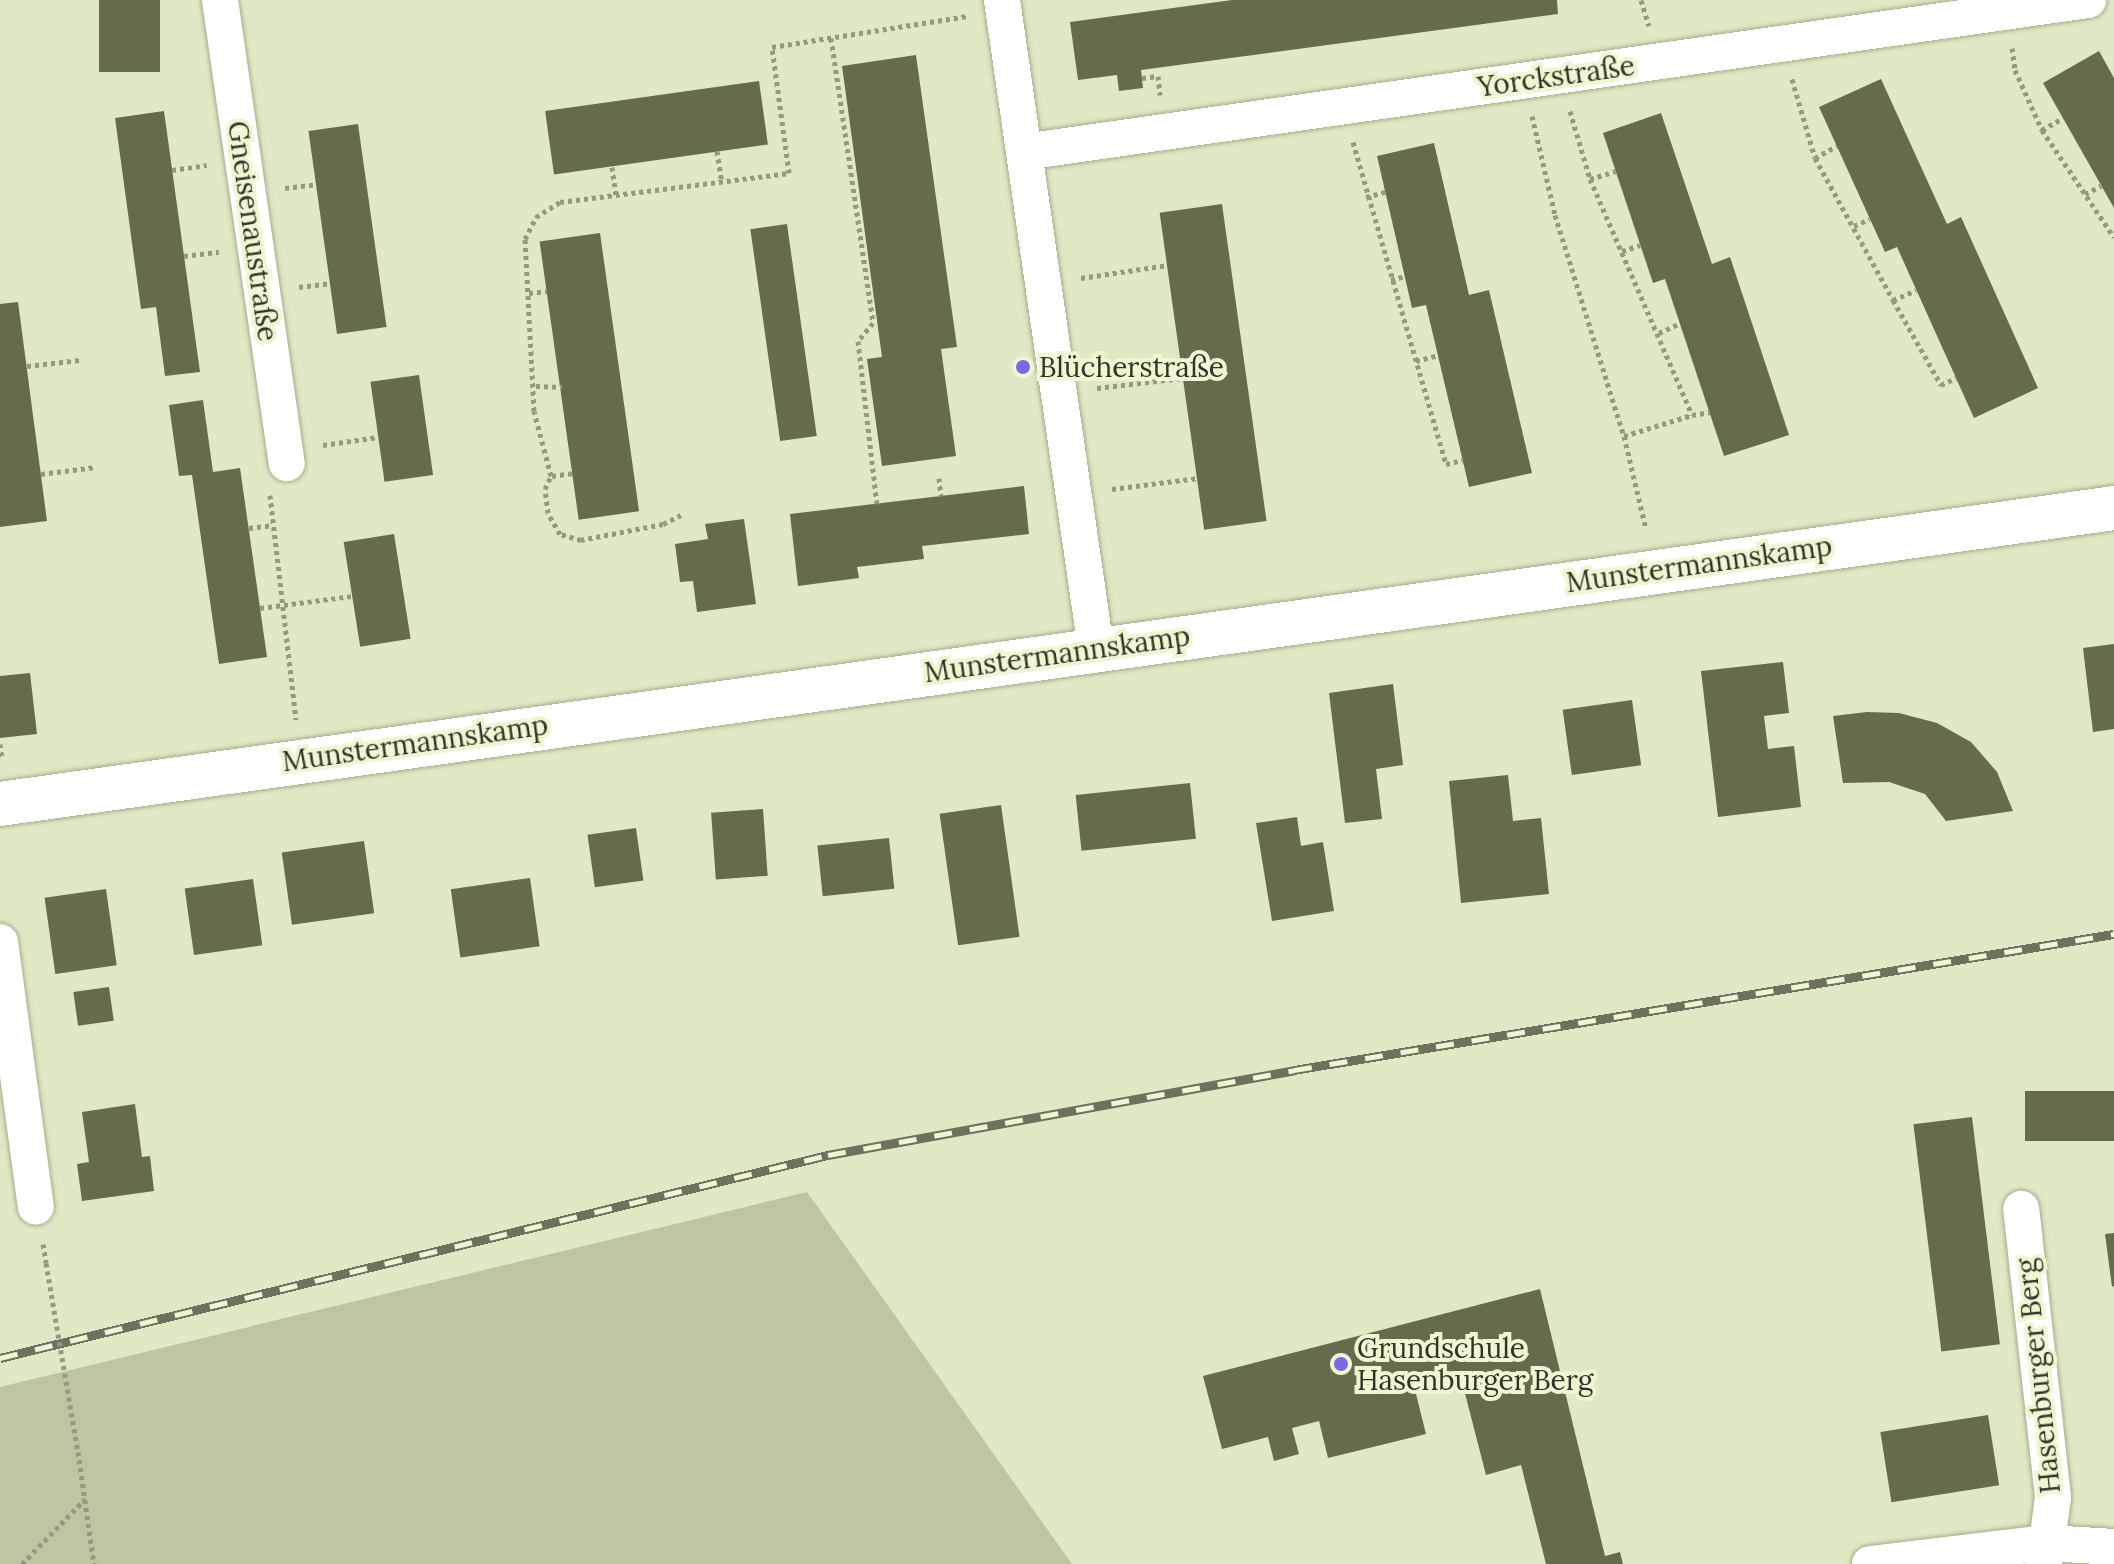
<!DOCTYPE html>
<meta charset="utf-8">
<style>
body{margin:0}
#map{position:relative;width:2114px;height:1564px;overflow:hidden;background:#e0e9c6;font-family:Lora,serif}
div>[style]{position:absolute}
.green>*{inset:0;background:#bdc6a1}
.building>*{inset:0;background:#656c4d;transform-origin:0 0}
.path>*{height:5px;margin-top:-2.5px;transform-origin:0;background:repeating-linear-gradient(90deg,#949a81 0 4px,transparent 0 8px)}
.roads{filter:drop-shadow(0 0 2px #a5ad8c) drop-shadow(0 0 2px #a5ad8c)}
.street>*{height:36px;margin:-18px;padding:0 18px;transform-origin:18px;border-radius:18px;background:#fff}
.secondary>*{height:44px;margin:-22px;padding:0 22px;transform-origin:22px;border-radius:22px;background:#fff}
.rail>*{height:9px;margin-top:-4.5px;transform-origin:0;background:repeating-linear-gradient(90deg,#eef6d3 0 18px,#6d725e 0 36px);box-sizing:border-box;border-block:2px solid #6d725e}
.path-bridge>*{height:5px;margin-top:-2.5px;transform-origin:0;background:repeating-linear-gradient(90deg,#949a81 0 4px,transparent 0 8px)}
.dots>*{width:22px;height:22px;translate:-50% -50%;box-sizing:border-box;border:4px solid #eef6d3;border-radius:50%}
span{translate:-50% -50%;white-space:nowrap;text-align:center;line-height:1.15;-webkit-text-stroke:8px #eef6d3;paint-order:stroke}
.street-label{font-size:28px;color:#303326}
.poi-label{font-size:28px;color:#303326}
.left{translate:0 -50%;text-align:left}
</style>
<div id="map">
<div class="green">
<i style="clip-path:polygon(807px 1192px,1072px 1564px,0 1564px,0 1387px)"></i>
</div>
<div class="building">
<i style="left:99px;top:0;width:61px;height:72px"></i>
<i style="clip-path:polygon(1232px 0,1557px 0,1558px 14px,1141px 70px,1143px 88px,1119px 91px,1117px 75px,1078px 80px,1070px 22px)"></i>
<i style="clip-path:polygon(2099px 51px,2114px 78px,2114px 208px,2043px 83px)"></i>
<i style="clip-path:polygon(916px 55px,957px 347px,941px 349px,956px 456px,882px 466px,867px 359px,882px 357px,842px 66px)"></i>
<i style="clip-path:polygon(1881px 79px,1947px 224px,1961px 217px,2038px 388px,1974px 418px,1897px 247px,1885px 252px,1819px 107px)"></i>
<i style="left:759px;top:81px;width:64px;height:216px;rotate:82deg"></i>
<i style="clip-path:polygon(164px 111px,200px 372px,165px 376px,156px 307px,141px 309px,115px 118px)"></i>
<i style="clip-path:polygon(1661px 113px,1712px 264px,1730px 257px,1789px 435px,1724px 456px,1665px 279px,1653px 283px,1603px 133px)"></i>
<i style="left:358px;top:124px;width:205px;height:50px;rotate:82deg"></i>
<i style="clip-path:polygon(1434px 143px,1469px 295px,1489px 290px,1532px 473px,1469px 487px,1426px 305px,1412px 308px,1377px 156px)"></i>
<i style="left:1222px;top:204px;width:320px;height:63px;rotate:82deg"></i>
<i style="left:787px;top:224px;width:214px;height:37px;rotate:82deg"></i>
<i style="left:600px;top:233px;width:281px;height:61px;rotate:82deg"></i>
<i style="clip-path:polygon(18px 302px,47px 521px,0 527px,0 304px)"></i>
<i style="left:419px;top:375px;width:101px;height:49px;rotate:82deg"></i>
<i style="clip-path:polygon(203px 400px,213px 472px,240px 468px,267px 657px,219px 664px,192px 475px,179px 476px,169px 405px)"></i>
<i style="clip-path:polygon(1024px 486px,1029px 534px,922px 546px,924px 559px,857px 567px,859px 578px,798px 586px,790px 514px)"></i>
<i style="clip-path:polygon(744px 519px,756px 604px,697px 612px,693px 581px,680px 582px,675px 544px,708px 539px,705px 524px)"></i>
<i style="left:394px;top:534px;width:106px;height:51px;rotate:81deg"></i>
<i style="clip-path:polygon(2114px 644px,2114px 729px,2093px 732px,2083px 648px)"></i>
<i style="clip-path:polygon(1783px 662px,1789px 713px,1764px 716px,1768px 749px,1794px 746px,1801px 807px,1718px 817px,1701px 671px)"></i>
<i style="clip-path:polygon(30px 673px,37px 734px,0 738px,0 676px)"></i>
<i style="clip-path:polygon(1393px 684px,1403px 765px,1376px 769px,1382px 819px,1345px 823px,1329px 693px)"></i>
<i style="left:1632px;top:700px;width:66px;height:70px;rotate:82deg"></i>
<i style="clip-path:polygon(1867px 712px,1899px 713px,1937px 723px,1971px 742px,1997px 772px,2013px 811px,1946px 821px,1925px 794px,1889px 782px,1843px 783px,1833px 716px)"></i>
<i style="clip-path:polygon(1508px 775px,1513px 821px,1541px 818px,1549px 894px,1461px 903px,1449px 781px)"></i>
<i style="left:1190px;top:783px;width:56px;height:115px;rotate:84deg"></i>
<i style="left:1001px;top:805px;width:133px;height:62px;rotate:82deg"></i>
<i style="left:763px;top:809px;width:67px;height:52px;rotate:86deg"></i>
<i style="clip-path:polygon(1297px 817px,1301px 846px,1323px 842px,1334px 911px,1272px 921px,1256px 823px)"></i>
<i style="left:636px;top:828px;width:53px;height:49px;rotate:82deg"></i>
<i style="left:889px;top:838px;width:51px;height:72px;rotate:84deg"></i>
<i style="left:364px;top:841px;width:73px;height:83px;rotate:82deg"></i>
<i style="left:530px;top:878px;width:69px;height:80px;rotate:82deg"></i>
<i style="left:253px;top:879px;width:67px;height:69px;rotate:82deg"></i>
<i style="left:106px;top:889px;width:77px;height:62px;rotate:82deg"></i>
<i style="left:109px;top:987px;width:34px;height:36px;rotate:82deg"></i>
<i style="left:2114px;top:1091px;width:50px;height:89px;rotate:90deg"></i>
<i style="clip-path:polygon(135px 1104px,142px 1157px,150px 1156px,154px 1191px,82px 1201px,77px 1164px,89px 1162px,82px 1112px)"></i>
<i style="left:1972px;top:1117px;width:229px;height:59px;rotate:83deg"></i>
<i style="clip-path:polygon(2114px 1233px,2114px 1286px,2112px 1287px,2105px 1234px)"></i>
<i style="clip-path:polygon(1540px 1289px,1605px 1556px,1620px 1552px,1623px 1564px,1546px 1564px,1521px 1465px,1486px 1475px,1461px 1378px,1415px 1390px,1426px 1434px,1328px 1458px,1319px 1421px,1292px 1428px,1299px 1454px,1274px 1461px,1268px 1437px,1222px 1449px,1203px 1376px)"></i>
<i style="left:1988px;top:1415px;width:71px;height:109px;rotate:81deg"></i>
</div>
<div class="path">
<i style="left:1641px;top:0;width:27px;rotate:73deg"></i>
<i style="left:831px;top:38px;width:288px;rotate:81.6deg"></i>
<i style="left:873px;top:323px;width:23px;rotate:130deg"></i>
<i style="left:858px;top:341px;width:164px;rotate:83.4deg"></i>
<i style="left:2012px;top:48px;width:22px;rotate:82deg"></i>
<i style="left:2015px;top:70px;width:66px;rotate:65.8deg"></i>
<i style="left:2042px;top:130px;width:129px;rotate:56.1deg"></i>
<i style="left:1142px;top:78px;width:16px;rotate:-7deg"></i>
<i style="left:1158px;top:76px;width:19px;rotate:84deg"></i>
<i style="left:1792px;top:79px;width:82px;rotate:73.8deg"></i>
<i style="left:1815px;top:158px;width:162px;rotate:61.2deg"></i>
<i style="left:1893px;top:300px;width:98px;rotate:60.5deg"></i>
<i style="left:1941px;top:385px;width:17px;rotate:-25deg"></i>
<i style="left:1570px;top:111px;width:71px;rotate:73.6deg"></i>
<i style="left:1590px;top:179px;width:257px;rotate:66.6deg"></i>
<i style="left:1692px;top:415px;width:18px;rotate:-9deg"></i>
<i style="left:1532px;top:116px;width:102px;rotate:76.9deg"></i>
<i style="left:1555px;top:215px;width:232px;rotate:72.7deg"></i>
<i style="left:1624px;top:436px;width:96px;rotate:76.7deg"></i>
<i style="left:2042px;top:130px;width:24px;rotate:-30deg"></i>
<i style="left:1353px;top:142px;width:335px;rotate:73.9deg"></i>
<i style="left:1446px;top:464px;width:17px;rotate:-13deg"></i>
<i style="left:717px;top:151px;width:32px;rotate:81deg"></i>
<i style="left:1815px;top:158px;width:25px;rotate:-29deg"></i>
<i style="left:612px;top:167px;width:28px;rotate:82deg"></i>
<i style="left:172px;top:170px;width:35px;rotate:-8deg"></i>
<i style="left:1590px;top:179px;width:27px;rotate:-17deg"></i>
<i style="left:285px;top:188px;width:31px;rotate:-7deg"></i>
<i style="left:2085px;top:194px;width:18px;rotate:-27deg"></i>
<i style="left:1366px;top:197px;width:20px;rotate:-15deg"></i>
<i style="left:1854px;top:226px;width:17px;rotate:-24deg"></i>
<i style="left:1622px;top:251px;width:19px;rotate:-18deg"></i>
<i style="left:184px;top:256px;width:35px;rotate:-7deg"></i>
<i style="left:1081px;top:278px;width:88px;rotate:-8.5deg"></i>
<i style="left:1391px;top:280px;width:15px;rotate:-16deg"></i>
<i style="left:299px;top:287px;width:31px;rotate:-7deg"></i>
<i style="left:529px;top:293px;width:18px;rotate:-6deg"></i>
<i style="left:1893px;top:300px;width:25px;rotate:-23deg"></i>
<i style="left:1659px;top:333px;width:23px;rotate:-25deg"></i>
<i style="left:1416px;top:361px;width:23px;rotate:-15deg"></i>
<i style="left:27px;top:366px;width:53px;rotate:-6.5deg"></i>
<i style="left:536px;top:386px;width:26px;rotate:2deg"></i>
<i style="left:1097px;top:388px;width:88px;rotate:-6.6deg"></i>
<i style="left:1624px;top:436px;width:71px;rotate:-17.2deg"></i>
<i style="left:323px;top:445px;width:56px;rotate:-8.3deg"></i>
<i style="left:41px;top:474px;width:55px;rotate:-7.3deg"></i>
<i style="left:552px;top:476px;width:22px;rotate:-8deg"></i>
<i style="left:939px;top:478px;width:18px;rotate:84deg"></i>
<i style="left:1112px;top:489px;width:87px;rotate:-7.3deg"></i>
<i style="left:270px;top:495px;width:226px;rotate:83.4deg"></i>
<i style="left:681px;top:515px;width:20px;rotate:153deg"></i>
<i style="left:663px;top:524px;width:84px;rotate:169deg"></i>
<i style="left:581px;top:540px;width:22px;rotate:-164deg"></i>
<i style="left:560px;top:534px;width:24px;rotate:-120deg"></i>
<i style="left:548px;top:513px;width:24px;rotate:-97deg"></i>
<i style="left:545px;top:489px;width:14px;rotate:-65deg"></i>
<i style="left:551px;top:476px;width:67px;rotate:-104.7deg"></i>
<i style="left:534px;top:411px;width:172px;rotate:-93deg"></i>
<i style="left:525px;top:239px;width:25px;rotate:-63deg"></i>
<i style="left:536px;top:217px;width:28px;rotate:-32deg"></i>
<i style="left:560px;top:202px;width:231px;rotate:-7.2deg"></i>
<i style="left:789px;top:173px;width:127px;rotate:-97.7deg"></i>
<i style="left:772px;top:47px;width:198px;rotate:-9deg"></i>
<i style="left:249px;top:528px;width:23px;rotate:-7deg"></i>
<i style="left:260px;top:608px;width:94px;rotate:-7.4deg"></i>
<i style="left:0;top:744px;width:15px;rotate:82deg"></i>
<i style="left:43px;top:1244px;width:19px;rotate:81deg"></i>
<i style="left:78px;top:1452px;width:113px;rotate:81.9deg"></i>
<i style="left:22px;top:1564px;width:91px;rotate:-45.9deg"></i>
</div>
<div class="roads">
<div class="street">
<i style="left:220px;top:0;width:468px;rotate:81.8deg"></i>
<i style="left:1002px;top:0;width:656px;rotate:81.76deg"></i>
<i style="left:1024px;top:152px;width:1075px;rotate:-8.13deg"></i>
<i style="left:0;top:942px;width:267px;rotate:82.3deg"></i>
<i style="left:1870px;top:1564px;width:178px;rotate:-6.8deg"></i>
<i style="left:2047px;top:1543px;width:46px;rotate:-82.6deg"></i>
<i style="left:2053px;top:1497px;width:290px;rotate:-96.3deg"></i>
<i style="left:2044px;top:1564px;width:21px;rotate:-82deg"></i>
<i style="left:2047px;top:1543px;width:67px;rotate:3.4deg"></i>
</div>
<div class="secondary">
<i style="left:0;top:804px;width:2135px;rotate:-7.97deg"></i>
</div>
</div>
<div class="rail">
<i style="left:0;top:1358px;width:853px;rotate:-13.78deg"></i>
<i style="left:828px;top:1155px;width:474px;rotate:-10.3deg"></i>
<i style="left:1294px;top:1070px;width:831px;rotate:-9.42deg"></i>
</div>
<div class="path-bridge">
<i style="left:46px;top:1263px;width:192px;rotate:80.4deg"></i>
</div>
<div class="dots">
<i style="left:1023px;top:367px;background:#7d66e2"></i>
<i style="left:1341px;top:1364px;background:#7d66e2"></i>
</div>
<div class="street-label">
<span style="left:1556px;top:76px;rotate:-8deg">Yorckstraße</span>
<span style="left:253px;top:231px;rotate:82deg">Gneisenaustraße</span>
<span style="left:1699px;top:564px;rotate:-8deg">Munstermannskamp</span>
<span style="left:1057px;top:654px;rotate:-8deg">Munstermannskamp</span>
<span style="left:415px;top:743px;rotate:-8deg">Munstermannskamp</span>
<span style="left:2038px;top:1376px;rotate:-96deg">Hasenburger Berg</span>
</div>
<div class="poi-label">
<span class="left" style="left:1039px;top:367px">Blücherstraße</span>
<span class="left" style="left:1357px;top:1364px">Grundschule<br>Hasenburger Berg</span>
</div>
</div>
